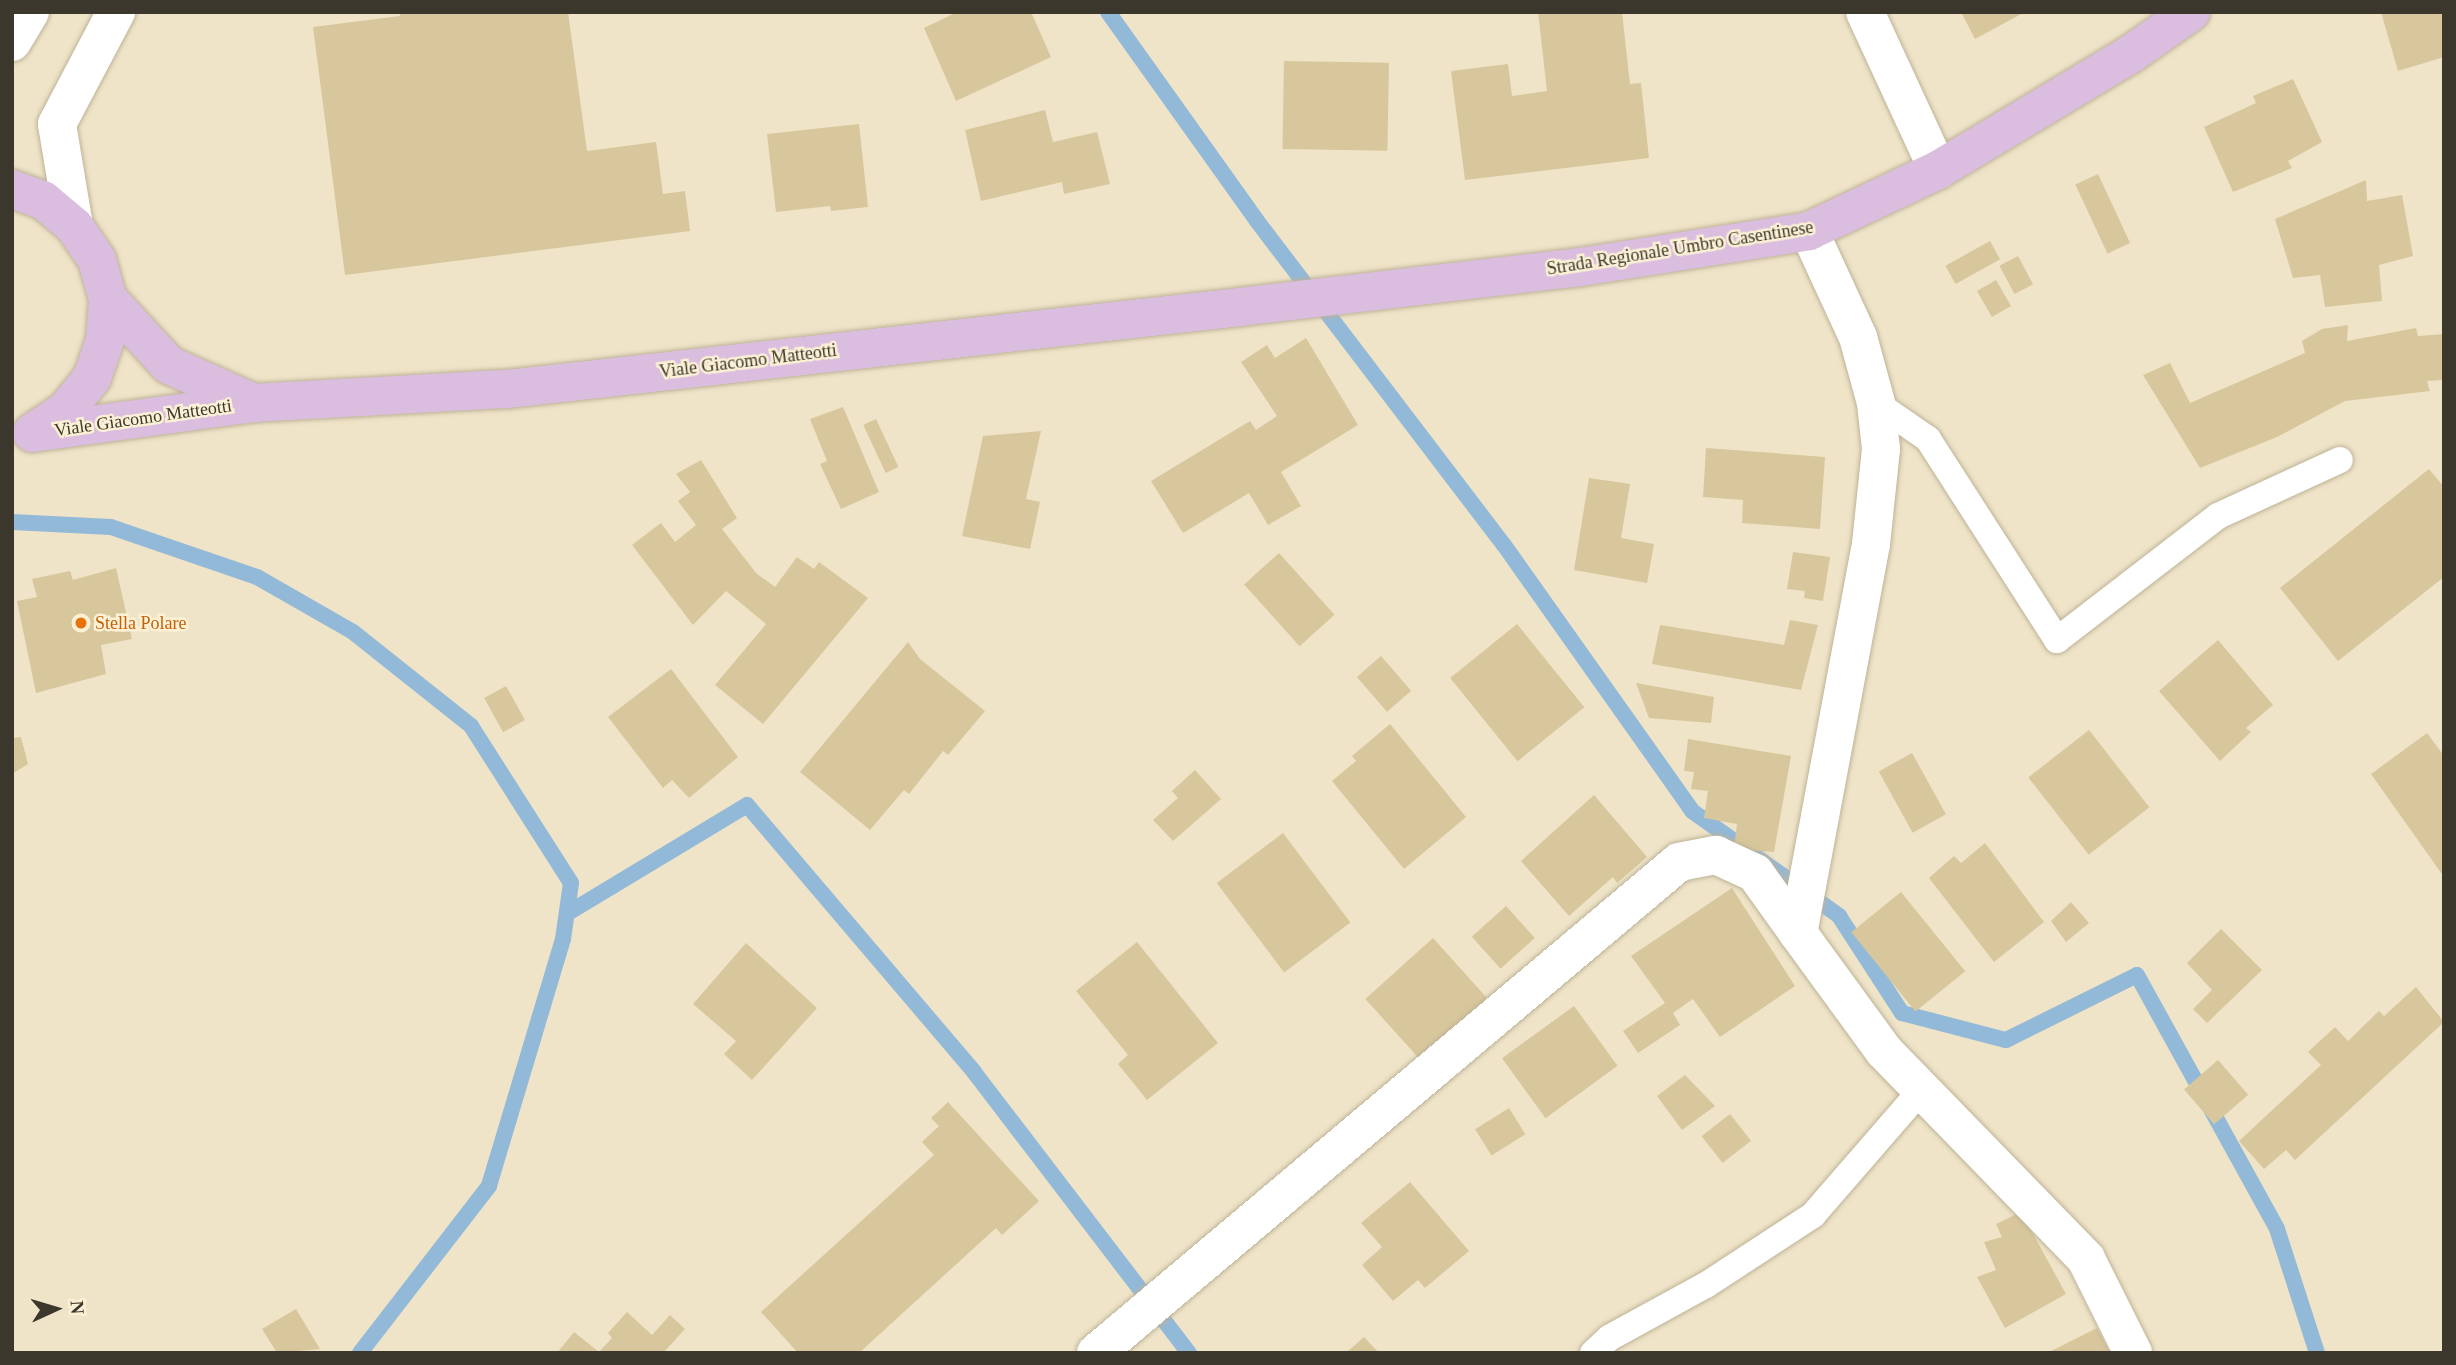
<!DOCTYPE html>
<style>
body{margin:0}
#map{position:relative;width:2456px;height:1365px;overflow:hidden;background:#efe4c8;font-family:"Times New Roman",serif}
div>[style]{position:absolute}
.stream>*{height:16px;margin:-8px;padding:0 8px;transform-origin:8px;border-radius:8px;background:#93b9d8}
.building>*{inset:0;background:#d8c79c;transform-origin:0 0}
.roads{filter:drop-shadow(0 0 2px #bdb398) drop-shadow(0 0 2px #bdb398)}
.lane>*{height:26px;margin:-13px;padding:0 13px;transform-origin:13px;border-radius:13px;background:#fff}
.street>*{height:38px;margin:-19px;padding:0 19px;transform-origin:19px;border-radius:19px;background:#fff}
.secondary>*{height:38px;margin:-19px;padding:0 19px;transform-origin:19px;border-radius:19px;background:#fff}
.primary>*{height:38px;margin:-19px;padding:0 19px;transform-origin:19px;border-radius:19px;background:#dbbddf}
.dots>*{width:19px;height:19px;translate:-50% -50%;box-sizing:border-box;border:4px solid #fcf1d5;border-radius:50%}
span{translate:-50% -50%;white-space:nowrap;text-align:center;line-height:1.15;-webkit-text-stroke:5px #fcf1d5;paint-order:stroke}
.street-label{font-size:18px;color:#3c372c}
.food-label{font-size:18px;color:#c56008}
.left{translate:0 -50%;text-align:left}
.frame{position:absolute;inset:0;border:14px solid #3c372c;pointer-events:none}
.north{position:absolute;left:21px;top:1274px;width:70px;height:70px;-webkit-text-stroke:5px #fcf1d5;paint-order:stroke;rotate:86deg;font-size:19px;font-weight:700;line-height:28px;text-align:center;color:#3c372c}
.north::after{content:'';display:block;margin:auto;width:24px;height:32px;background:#3c372c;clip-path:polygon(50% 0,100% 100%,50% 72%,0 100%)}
</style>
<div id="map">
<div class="stream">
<i style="left:1108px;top:12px;width:257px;rotate:54.5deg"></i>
<i style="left:1257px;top:221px;width:407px;rotate:52.7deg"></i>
<i style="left:1504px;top:545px;width:326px;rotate:54.7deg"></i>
<i style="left:1692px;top:811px;width:181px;rotate:35.5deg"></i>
<i style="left:1839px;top:916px;width:116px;rotate:57deg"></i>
<i style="left:1902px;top:1013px;width:107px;rotate:14.6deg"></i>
<i style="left:2006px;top:1040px;width:146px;rotate:-26.4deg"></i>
<i style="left:2137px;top:975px;width:290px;rotate:61.1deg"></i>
<i style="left:2277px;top:1229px;width:130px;rotate:72.1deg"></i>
<i style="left:12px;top:522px;width:99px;rotate:2.9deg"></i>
<i style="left:111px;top:527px;width:154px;rotate:18.9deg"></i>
<i style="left:257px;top:577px;width:111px;rotate:29.8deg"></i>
<i style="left:353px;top:632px;width:151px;rotate:38.5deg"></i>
<i style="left:471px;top:726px;width:186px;rotate:57.5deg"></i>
<i style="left:571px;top:883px;width:57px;rotate:98.1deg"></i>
<i style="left:563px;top:939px;width:258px;rotate:106.7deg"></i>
<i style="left:489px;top:1186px;width:211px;rotate:127.7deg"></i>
<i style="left:568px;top:913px;width:209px;rotate:-31.1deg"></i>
<i style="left:747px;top:805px;width:350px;rotate:49.6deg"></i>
<i style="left:974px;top:1072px;width:354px;rotate:52.6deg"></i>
</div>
<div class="building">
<i style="clip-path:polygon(399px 12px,568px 12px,587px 151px,656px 142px,663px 194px,685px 191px,690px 231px,345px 275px,313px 27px,400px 16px)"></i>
<i style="clip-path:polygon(957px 12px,1031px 12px,1051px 57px,956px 101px,924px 28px)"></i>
<i style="clip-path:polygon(1538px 12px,1622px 12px,1630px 84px,1641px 83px,1649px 158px,1465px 180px,1451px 71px,1508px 64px,1512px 96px,1547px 91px)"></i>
<i style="clip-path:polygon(1961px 12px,2025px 12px,1975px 39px)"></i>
<i style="clip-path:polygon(2381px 12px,2444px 12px,2444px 57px,2398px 71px)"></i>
<i style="left:1284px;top:61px;width:105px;height:88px;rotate:1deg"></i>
<i style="clip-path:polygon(2293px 79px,2322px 142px,2288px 161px,2292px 168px,2233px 192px,2204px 127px,2256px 103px,2253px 96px)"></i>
<i style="clip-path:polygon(1045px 110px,1053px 142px,1097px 132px,1110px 184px,1064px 194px,1062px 182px,981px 201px,965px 130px)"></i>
<i style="clip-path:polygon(859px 124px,868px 207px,831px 211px,830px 206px,776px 212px,767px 134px)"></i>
<i style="left:2098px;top:174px;width:76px;height:25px;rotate:65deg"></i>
<i style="clip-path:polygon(2366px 180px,2367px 201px,2402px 195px,2413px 256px,2379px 265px,2382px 301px,2325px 307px,2320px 275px,2293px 278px,2275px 219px)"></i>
<i style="left:1990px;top:241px;width:21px;height:51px;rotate:61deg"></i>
<i style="left:2018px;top:256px;width:32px;height:21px;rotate:62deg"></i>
<i style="left:1996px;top:280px;width:30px;height:22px;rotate:60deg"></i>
<i style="clip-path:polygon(2348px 325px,2347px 341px,2416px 328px,2418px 336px,2444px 334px,2444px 380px,2427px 381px,2430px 391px,2345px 401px,2277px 437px,2200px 468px,2143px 375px,2170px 363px,2190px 403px,2305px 353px,2302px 341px,2322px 329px)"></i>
<i style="clip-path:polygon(1306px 338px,1358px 425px,1281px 472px,1301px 506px,1268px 525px,1249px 493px,1183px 533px,1151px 481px,1250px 421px,1256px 430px,1277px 416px,1241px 362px,1267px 345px,1275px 358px)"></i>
<i style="clip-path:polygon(843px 407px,879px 492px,841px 509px,820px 464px,827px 461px,810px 419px)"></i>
<i style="left:876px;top:419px;width:53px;height:14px;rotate:65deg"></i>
<i style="clip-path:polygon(1041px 431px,1026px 499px,1040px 502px,1030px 549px,962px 536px,983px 436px)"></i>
<i style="clip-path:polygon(1706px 448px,1825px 457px,1820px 529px,1742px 523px,1743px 500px,1703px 497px)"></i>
<i style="clip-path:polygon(701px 460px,737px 518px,722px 529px,756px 573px,775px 587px,797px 557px,814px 569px,819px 562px,868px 598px,763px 724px,715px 685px,766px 624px,726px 591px,693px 625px,632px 545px,661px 523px,675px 542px,696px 525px,678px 501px,690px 492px,676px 474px)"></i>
<i style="clip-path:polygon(2429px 469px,2444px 487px,2444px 577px,2338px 661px,2280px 588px)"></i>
<i style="clip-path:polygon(1589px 478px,1630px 484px,1621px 538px,1654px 544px,1647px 583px,1574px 570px)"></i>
<i style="clip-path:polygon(1793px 552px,1830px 557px,1823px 601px,1804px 598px,1805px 591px,1787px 589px)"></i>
<i style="left:1279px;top:553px;width:83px;height:47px;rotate:48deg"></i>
<i style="clip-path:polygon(116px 568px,132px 639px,101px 645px,106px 674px,36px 693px,17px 601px,37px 597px,32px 579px,70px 571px,73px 580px)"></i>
<i style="clip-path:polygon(1790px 620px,1818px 625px,1801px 690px,1652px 664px,1660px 625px,1784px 645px)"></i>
<i style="left:1517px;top:624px;width:107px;height:86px;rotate:51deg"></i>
<i style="clip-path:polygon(2218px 640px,2273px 705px,2246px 728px,2251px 732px,2220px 761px,2159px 691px)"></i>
<i style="clip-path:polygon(908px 642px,920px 659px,985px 711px,948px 755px,943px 751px,909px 794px,904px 790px,870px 830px,800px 772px)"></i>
<i style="left:1381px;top:656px;width:46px;height:32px;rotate:49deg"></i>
<i style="clip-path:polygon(671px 669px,738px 757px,689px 798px,672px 780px,663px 788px,608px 717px)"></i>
<i style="clip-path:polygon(1636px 683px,1714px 697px,1711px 723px,1649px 718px)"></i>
<i style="left:506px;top:686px;width:39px;height:25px;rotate:61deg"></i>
<i style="clip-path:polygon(1390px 724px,1466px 817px,1404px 869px,1332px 781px,1356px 761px,1352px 756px)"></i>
<i style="left:2089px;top:730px;width:98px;height:77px;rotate:52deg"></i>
<i style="clip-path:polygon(2427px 733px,2444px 756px,2444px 877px,2371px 774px)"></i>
<i style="clip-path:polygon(21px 737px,28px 764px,12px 774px,12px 738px)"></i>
<i style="clip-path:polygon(1688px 739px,1791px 756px,1774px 852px,1734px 849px,1737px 824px,1704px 818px,1708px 791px,1691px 789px,1694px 772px,1684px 771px)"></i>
<i style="left:1912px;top:753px;width:70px;height:38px;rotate:61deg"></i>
<i style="clip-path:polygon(1195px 770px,1221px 799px,1173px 841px,1153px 820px,1178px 798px,1172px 791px)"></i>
<i style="clip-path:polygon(1594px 795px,1647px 857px,1617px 883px,1613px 877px,1569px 916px,1521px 861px)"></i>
<i style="left:1283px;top:833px;width:112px;height:83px;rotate:53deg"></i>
<i style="clip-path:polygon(1985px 843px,2044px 922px,1994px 962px,1929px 878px,1954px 856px,1961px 863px)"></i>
<i style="clip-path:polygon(1732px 888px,1795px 986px,1720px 1037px,1693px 999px,1673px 1013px,1680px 1025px,1638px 1053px,1623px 1031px,1665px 1003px,1631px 956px)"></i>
<i style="left:1901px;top:892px;width:102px;height:64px;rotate:51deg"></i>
<i style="clip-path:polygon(2071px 902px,2089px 923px,2066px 942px,2051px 921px)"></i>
<i style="left:1506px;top:906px;width:43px;height:46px;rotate:48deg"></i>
<i style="clip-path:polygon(2221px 929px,2262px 970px,2207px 1023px,2193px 1009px,2212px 990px,2187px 963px)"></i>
<i style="left:1433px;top:938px;width:89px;height:91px;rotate:48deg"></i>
<i style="clip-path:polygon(1137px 942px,1218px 1043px,1147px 1100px,1118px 1064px,1128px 1055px,1076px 991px)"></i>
<i style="clip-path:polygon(746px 943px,817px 1008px,752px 1080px,724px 1054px,736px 1041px,693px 1004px)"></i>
<i style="clip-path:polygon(2416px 987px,2444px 1022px,2295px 1160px,2286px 1150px,2264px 1169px,2239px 1141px,2321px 1065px,2308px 1052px,2335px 1027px,2348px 1041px,2379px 1011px,2384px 1016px)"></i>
<i style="left:1574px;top:1006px;width:74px;height:89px;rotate:54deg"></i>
<i style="left:2218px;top:1060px;width:46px;height:45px;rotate:49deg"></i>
<i style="clip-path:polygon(1685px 1075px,1715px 1106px,1682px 1130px,1657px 1096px)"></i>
<i style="clip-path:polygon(948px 1102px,1039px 1201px,1002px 1235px,996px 1228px,859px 1353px,798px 1353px,761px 1312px,934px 1155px,922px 1142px,939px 1126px,931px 1118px)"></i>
<i style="left:1509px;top:1108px;width:31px;height:40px;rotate:58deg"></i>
<i style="left:1730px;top:1114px;width:34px;height:36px;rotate:52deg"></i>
<i style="clip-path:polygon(1410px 1182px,1469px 1251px,1425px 1288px,1418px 1280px,1393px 1301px,1362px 1265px,1382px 1247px,1361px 1223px)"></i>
<i style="clip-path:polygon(2021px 1212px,2066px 1294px,2005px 1328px,1977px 1277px,1996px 1270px,1984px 1242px,2002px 1237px,1996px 1224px)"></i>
<i style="clip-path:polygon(296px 1309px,320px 1349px,277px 1353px,262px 1329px)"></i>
<i style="clip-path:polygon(627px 1312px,652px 1335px,670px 1315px,685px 1329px,663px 1353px,557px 1353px,574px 1332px,599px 1352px,612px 1338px,608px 1333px)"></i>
<i style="clip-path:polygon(2097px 1328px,2110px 1353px,2047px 1353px)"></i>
<i style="clip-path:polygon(1364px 1337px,1379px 1353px,1346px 1353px)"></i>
</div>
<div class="roads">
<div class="lane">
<i style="left:1876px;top:403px;width:63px;rotate:34.7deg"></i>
<i style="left:1928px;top:439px;width:239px;rotate:57.3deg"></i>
<i style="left:2057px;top:640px;width:203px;rotate:-37.6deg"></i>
<i style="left:2218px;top:516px;width:134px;rotate:-24.7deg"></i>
<i style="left:1593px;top:1353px;width:22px;rotate:-43deg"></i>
<i style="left:1609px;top:1338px;width:111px;rotate:-28.7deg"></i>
<i style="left:1706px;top:1285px;width:128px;rotate:-33.2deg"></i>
<i style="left:1813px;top:1215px;width:167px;rotate:-49.1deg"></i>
</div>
<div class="street">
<i style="left:1865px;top:12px;width:174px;rotate:65.2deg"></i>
<i style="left:1809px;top:231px;width:117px;rotate:65.2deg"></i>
<i style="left:1858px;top:337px;width:68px;rotate:74.7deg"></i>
<i style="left:1876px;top:403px;width:46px;rotate:83.8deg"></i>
<i style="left:1881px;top:449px;width:96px;rotate:96deg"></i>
<i style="left:1871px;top:544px;width:396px;rotate:100.6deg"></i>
<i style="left:1798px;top:933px;width:146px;rotate:53.9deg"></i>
<i style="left:1884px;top:1051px;width:290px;rotate:45.8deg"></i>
<i style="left:2086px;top:1259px;width:105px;rotate:63.4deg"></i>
<i style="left:1096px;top:1353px;width:762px;rotate:-40.1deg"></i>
<i style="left:1679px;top:862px;width:38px;rotate:-11deg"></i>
<i style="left:1716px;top:855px;width:43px;rotate:24.8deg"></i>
<i style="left:1755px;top:873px;width:74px;rotate:54.4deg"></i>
</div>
<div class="secondary">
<i style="left:12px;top:42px;width:35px;rotate:-59deg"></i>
<i style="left:74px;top:226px;width:103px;rotate:-99.5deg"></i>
<i style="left:57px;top:124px;width:127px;rotate:-62.2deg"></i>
</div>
<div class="primary">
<i style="left:12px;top:189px;width:33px;rotate:20deg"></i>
<i style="left:43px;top:200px;width:40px;rotate:40deg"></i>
<i style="left:74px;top:226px;width:41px;rotate:55.9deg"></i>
<i style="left:97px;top:260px;width:41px;rotate:74.2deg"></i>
<i style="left:108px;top:299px;width:41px;rotate:94.2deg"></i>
<i style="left:105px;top:340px;width:40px;rotate:108.9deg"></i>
<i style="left:92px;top:378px;width:41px;rotate:129.1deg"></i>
<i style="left:66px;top:410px;width:40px;rotate:146deg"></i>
<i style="left:108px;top:299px;width:90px;rotate:47.3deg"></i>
<i style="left:169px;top:365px;width:93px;rotate:24.1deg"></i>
<i style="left:32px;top:433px;width:224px;rotate:-7.7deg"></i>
<i style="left:254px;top:403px;width:254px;rotate:-3.2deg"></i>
<i style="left:508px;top:389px;width:737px;rotate:-6.39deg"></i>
<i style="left:1240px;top:307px;width:342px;rotate:-6.7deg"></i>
<i style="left:1580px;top:267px;width:232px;rotate:-8.9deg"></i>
<i style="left:1809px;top:231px;width:143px;rotate:-25.3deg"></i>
<i style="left:1938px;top:170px;width:225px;rotate:-31deg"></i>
<i style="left:2131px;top:54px;width:73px;rotate:-35deg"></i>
</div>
</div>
<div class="dots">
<i style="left:81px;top:623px;background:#e8710a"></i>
</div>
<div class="street-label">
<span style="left:1680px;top:248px;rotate:-9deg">Strada Regionale Umbro Casentinese</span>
<span style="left:748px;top:361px;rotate:-7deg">Viale Giacomo Matteotti</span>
<span style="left:143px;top:418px;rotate:-8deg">Viale Giacomo Matteotti</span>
</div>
<div class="food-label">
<span class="left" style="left:95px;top:623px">Stella Polare</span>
</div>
<div class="frame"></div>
<div class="north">N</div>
</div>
